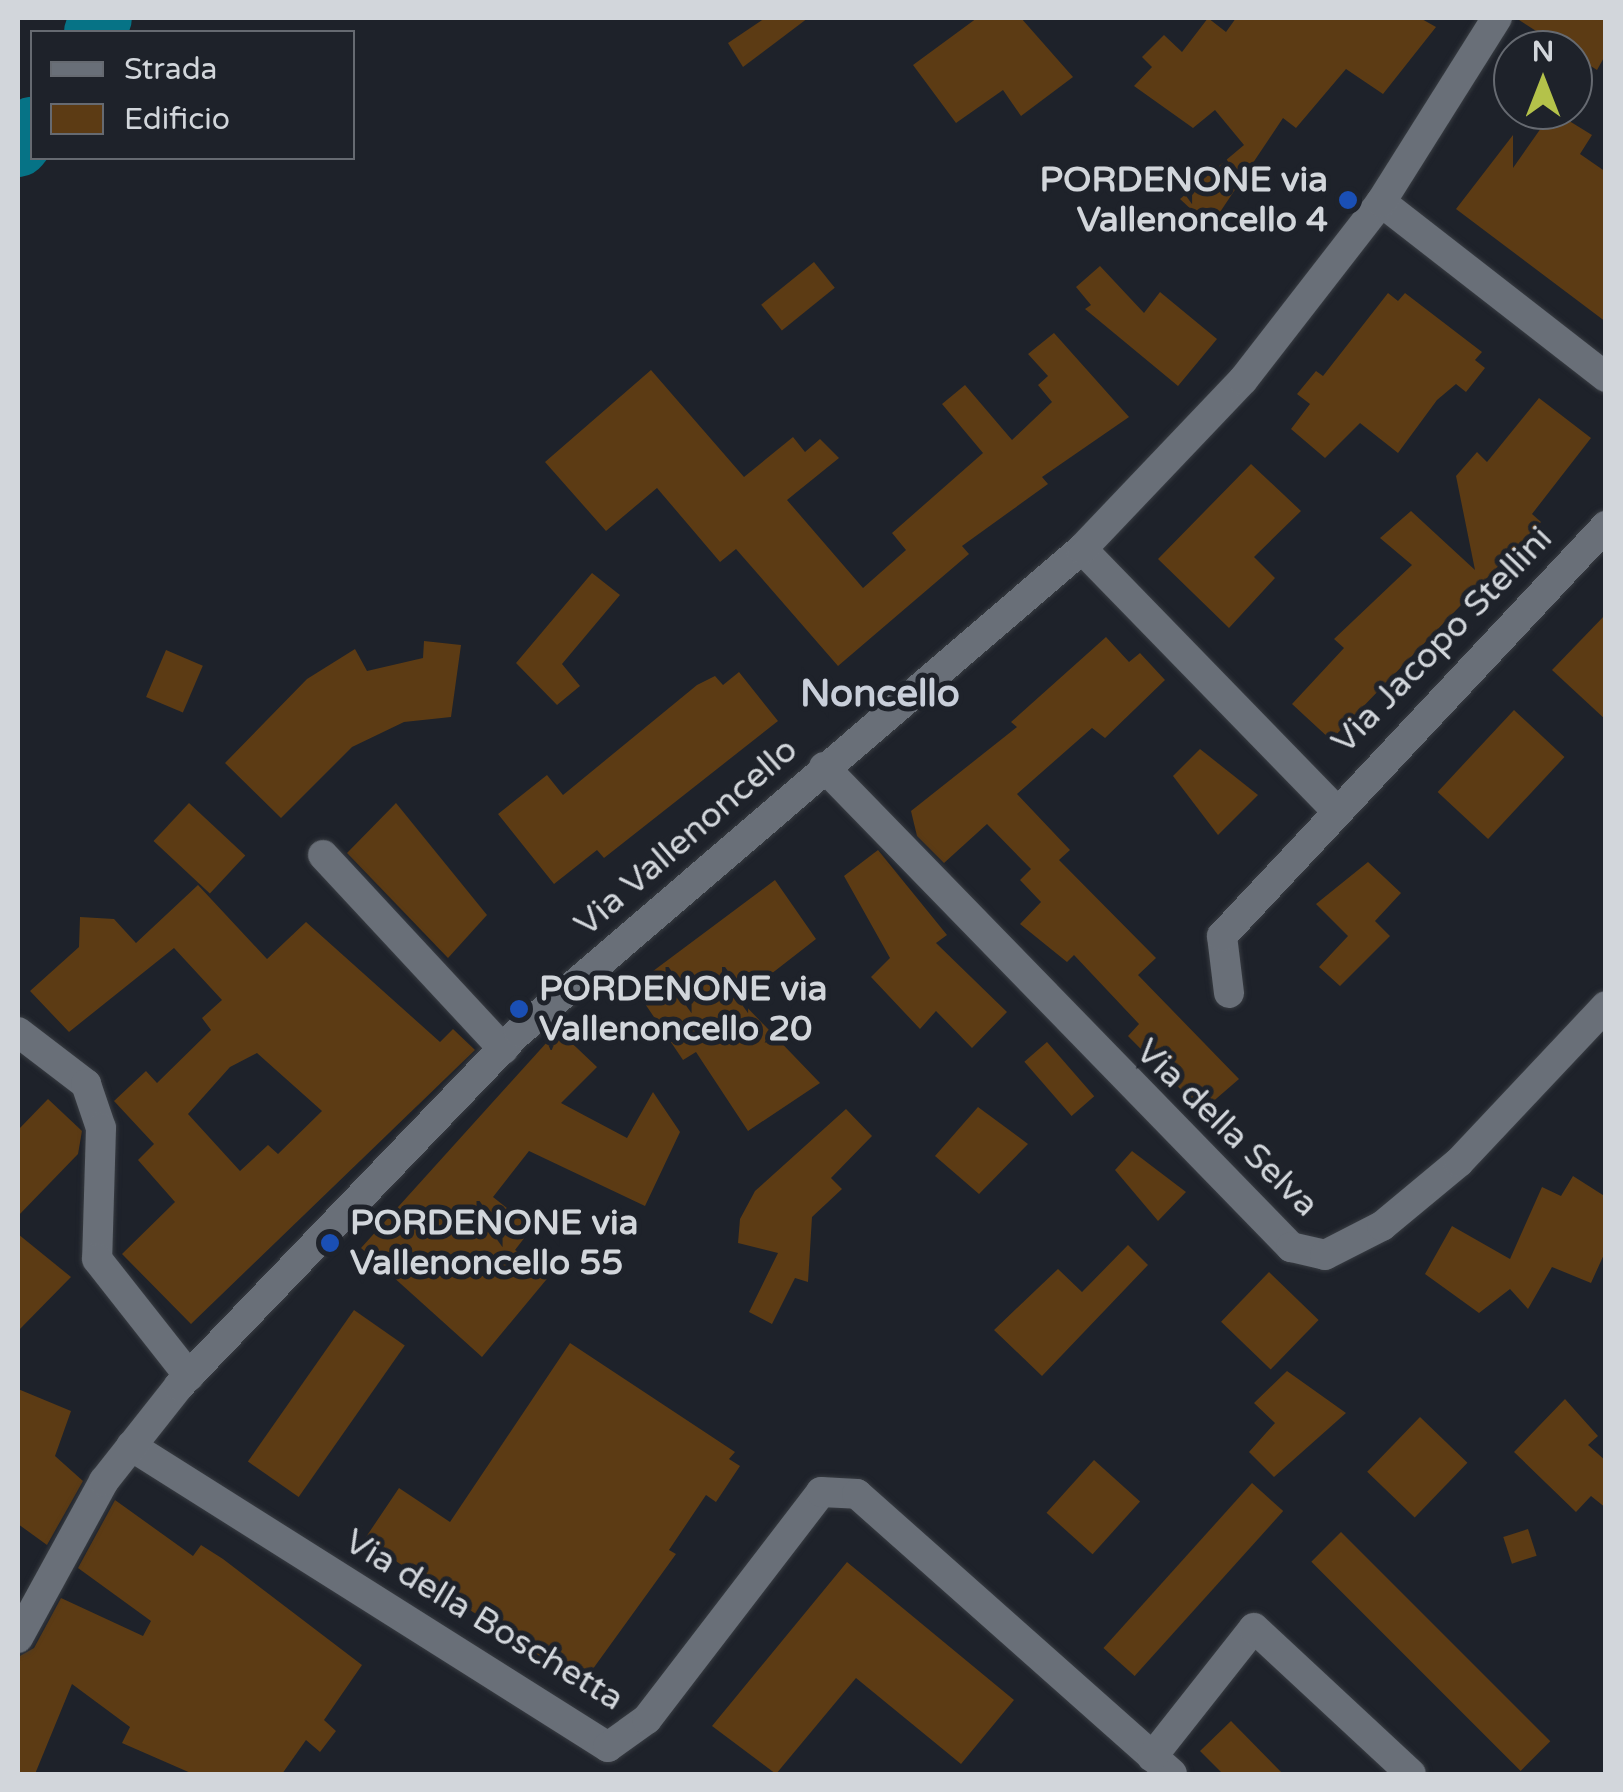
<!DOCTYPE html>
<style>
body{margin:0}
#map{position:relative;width:1623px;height:1792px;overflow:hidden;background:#1e222a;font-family:"Varela Round",sans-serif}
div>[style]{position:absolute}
.river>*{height:62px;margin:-31px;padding:0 31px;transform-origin:31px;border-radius:31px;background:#067386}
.building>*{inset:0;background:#5c3b14;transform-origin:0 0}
.roads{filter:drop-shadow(0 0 2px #383c42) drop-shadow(0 0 2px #383c42)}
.street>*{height:30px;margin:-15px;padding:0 15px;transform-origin:15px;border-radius:15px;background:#696f78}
.secondary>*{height:30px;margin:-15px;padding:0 15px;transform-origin:15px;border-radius:15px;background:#696f78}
.dots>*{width:28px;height:28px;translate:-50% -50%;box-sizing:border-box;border:5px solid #1e222a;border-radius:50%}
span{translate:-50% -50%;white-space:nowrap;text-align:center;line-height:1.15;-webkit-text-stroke:10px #1e222a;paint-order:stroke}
.poi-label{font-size:35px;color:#d2d6db;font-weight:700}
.right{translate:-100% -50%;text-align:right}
.left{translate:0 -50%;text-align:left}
.street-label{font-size:35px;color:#d2d6db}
.neighbourhood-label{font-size:38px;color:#c9cfda;font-weight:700}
.frame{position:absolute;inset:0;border:20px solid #d2d6db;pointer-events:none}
.legend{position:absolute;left:30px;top:30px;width:325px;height:130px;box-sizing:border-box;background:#1e222a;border:2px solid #666a71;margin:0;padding:12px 18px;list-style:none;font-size:30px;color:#d2d6db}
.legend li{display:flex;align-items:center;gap:20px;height:50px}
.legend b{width:50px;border:2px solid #666a71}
.north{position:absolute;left:1493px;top:30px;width:100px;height:100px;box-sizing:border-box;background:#1e222a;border:2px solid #666a71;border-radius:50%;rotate:0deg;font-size:28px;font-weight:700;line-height:40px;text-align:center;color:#d2d6db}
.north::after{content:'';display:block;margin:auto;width:35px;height:45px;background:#b4c24a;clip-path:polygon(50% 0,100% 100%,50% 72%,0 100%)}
</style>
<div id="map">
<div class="river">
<i style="left:95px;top:32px;width:15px;rotate:-67deg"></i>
<i style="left:18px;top:146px;width:23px;rotate:-52deg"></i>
</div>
<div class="building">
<i style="clip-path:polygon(765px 18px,808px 18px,743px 67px,728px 43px)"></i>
<i style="clip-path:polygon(977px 18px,1021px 18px,1073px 77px,1021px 116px,1003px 90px,956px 123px,913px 65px)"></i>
<i style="clip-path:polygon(1208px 18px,1226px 32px,1236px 18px,1420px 18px,1436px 27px,1383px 94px,1346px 69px,1296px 128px,1283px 118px,1210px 227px,1180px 199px,1244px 145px,1215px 110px,1193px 128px,1134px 86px,1152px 67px,1142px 57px,1164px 35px,1182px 52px)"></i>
<i style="clip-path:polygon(1516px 18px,1606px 18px,1606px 54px,1597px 70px)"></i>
<i style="clip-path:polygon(1553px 111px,1592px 135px,1580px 154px,1606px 172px,1606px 322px,1456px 209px,1513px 135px,1513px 168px)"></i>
<i style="left:814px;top:262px;width:33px;height:68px;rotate:51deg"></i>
<i style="clip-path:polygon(1100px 266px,1144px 313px,1160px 292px,1217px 339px,1178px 386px,1085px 309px,1091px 305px,1076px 287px)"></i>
<i style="clip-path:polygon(1388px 293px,1398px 301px,1405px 293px,1482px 352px,1475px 360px,1485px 368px,1466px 392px,1456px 384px,1437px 400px,1398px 453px,1360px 423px,1325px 458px,1291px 429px,1310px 404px,1297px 394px,1316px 371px,1323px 376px)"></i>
<i style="clip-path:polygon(1054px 333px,1129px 417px,1042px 477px,1048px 484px,962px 546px,969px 554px,838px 666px,736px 549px,720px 562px,657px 488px,606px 531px,545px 462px,651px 370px,744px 477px,793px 437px,805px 452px,820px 439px,839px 458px,787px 500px,863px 588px,906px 550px,892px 533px,983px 453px,942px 404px,965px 385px,1012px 440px,1052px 402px,1038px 385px,1048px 376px,1028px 354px)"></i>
<i style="clip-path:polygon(1539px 398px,1591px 438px,1532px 514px,1541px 522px,1331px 740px,1292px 704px,1344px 648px,1334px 639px,1412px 565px,1380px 538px,1411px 511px,1475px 570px,1456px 476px,1477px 452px,1487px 462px)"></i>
<i style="clip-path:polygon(1251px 464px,1301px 511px,1254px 557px,1275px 578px,1229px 628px,1158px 559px)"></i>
<i style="clip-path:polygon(592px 573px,620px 595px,562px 664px,580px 686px,557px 705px,516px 663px)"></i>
<i style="clip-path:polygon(1606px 614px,1606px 720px,1552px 670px)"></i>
<i style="clip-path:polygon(1106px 637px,1129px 662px,1140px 653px,1165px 680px,1105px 738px,1092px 728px,1017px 794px,1070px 850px,1059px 860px,1156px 958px,1138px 975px,1239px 1079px,1202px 1111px,1128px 1036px,1139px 1024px,1074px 955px,1067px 962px,1020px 924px,1041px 902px,1020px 880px,1031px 869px,987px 824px,944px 863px,917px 836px,911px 811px,1017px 727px,1011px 722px)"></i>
<i style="clip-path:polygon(424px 641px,461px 645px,451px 717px,404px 722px,352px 747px,281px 818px,225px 763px,307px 679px,355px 649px,367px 671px,423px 658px)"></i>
<i style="left:166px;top:650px;width:40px;height:51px;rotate:23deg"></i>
<i style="clip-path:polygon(739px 672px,778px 721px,604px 858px,597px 850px,554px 884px,498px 814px,547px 775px,563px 795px,697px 685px,715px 676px,723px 685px)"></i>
<i style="left:1514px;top:710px;width:69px;height:112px;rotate:43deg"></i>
<i style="clip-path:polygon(1200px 749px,1258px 795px,1218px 835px,1173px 776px)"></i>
<i style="left:189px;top:803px;width:77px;height:52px;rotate:43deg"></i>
<i style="clip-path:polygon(396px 803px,487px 915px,448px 958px,347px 853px)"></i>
<i style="clip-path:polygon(878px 850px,947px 935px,936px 943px,1007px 1012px,972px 1048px,936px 1011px,920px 1029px,871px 977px,890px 958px,844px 876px)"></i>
<i style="clip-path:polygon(1368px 862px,1401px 893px,1375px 921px,1390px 936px,1340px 986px,1319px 967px,1348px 936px,1316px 904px)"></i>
<i style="clip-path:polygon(775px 880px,816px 939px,739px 999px,820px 1083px,748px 1131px,696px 1052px,683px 1060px,633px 986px)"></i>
<i style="clip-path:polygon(evenodd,198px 885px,267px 959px,306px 922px,440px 1042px,453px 1029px,475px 1050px,191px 1324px,122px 1254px,175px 1202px,138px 1160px,154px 1144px,114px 1101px,146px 1071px,157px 1083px,211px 1030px,202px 1018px,222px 1000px,174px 948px,69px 1032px,30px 991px,79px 947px,80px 917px,114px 919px,136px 943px,198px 885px,257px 1053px,322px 1111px,278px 1154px,268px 1145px,240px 1171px,188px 1114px,230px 1067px,257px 1053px)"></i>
<i style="clip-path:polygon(558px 1030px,597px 1067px,561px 1103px,627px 1138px,653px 1092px,680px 1132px,645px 1206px,529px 1151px,493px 1197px,532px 1228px,515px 1250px,551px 1274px,482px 1357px,361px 1248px)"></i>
<i style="left:1047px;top:1042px;width:72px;height:30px;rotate:49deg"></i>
<i style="clip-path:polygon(48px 1099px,82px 1131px,78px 1154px,18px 1216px,18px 1130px)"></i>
<i style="clip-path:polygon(978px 1107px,1028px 1144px,979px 1194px,935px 1156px)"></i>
<i style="clip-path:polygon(846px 1109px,872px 1136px,831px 1178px,842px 1189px,812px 1217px,808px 1282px,795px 1278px,772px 1324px,749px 1312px,778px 1253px,738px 1243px,740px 1219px,755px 1191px)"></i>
<i style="clip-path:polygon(1132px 1151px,1186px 1192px,1158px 1221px,1115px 1170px)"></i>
<i style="clip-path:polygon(1573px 1176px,1606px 1197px,1606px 1250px,1591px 1283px,1552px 1267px,1528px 1309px,1510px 1289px,1479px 1313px,1425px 1274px,1452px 1226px,1510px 1259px,1542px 1187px,1561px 1196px)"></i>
<i style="clip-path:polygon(18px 1234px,71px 1277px,18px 1331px)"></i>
<i style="clip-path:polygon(1128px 1245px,1148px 1265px,1042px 1376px,994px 1330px,1058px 1269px,1082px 1292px)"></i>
<i style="left:1269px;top:1272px;width:69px;height:69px;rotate:44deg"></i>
<i style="left:354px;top:1310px;width:62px;height:185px;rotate:35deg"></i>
<i style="clip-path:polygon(570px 1343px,735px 1452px,729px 1459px,740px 1466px,716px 1502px,706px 1495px,669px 1550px,676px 1554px,582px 1684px,364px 1540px,399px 1488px,450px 1522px)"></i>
<i style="clip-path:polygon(1287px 1371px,1346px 1413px,1274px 1477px,1249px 1452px,1275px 1423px,1254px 1403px)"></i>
<i style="clip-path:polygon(18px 1389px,71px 1411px,55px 1456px,83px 1481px,47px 1545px,18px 1524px)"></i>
<i style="clip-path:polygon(1565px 1399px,1598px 1436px,1588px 1445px,1606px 1461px,1606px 1508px,1591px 1496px,1576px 1512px,1514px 1452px)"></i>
<i style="left:1420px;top:1417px;width:66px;height:76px;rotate:44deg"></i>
<i style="left:1094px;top:1460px;width:62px;height:71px;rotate:42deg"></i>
<i style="left:1252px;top:1483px;width:42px;height:222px;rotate:42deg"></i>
<i style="clip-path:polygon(115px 1500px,193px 1556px,201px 1545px,223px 1559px,362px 1665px,324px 1720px,336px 1731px,320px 1752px,306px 1740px,282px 1774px,193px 1774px,122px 1743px,130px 1727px,72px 1684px,35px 1774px,18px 1774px,18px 1657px,34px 1648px,61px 1598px,143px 1636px,151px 1621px,78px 1568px)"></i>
<i style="left:1528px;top:1529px;width:28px;height:26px;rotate:72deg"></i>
<i style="left:1341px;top:1532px;width:296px;height:42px;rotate:45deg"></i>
<i style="clip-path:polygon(847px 1562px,1014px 1700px,961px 1764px,856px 1678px,776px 1774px,712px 1726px)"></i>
<i style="clip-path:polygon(1231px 1721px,1283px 1774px,1223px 1774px,1200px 1751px)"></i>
</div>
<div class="roads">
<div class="street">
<i style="left:1381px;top:202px;width:285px;rotate:37.9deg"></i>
<i style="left:1082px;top:549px;width:360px;rotate:45.8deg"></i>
<i style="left:824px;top:767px;width:670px;rotate:45.79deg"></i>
<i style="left:1291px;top:1247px;width:35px;rotate:13deg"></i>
<i style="left:1325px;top:1255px;width:64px;rotate:-27deg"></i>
<i style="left:1382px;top:1226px;width:100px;rotate:-39.7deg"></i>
<i style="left:1459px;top:1162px;width:214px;rotate:-46.7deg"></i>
<i style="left:323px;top:855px;width:265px;rotate:47.1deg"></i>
<i style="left:1229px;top:993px;width:57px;rotate:-97deg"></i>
<i style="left:1222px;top:936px;width:562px;rotate:-46.88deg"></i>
<i style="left:18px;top:1032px;width:86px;rotate:37.4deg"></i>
<i style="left:86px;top:1084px;width:46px;rotate:71.2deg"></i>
<i style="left:101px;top:1128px;width:131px;rotate:91.7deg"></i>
<i style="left:97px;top:1259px;width:149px;rotate:51.8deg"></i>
<i style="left:131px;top:1446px;width:564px;rotate:32.25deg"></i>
<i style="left:608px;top:1747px;width:48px;rotate:-35.7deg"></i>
<i style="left:647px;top:1719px;width:286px;rotate:-52.5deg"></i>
<i style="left:821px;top:1492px;width:36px;rotate:3deg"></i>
<i style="left:857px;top:1494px;width:421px;rotate:41.6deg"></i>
<i style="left:1152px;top:1757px;width:164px;rotate:-51.7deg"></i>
<i style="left:1254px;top:1628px;width:214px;rotate:42.9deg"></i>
</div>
<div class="secondary">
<i style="left:18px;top:1638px;width:179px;rotate:-61.3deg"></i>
<i style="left:104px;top:1481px;width:121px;rotate:-51.7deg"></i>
<i style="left:179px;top:1386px;width:491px;rotate:-46.2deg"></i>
<i style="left:519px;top:1032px;width:742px;rotate:-40.63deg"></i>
<i style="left:1082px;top:549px;width:233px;rotate:-46.4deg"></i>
<i style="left:1243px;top:380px;width:225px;rotate:-52.2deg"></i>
<i style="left:1381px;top:202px;width:218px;rotate:-57.8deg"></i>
</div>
</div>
<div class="dots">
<i style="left:1348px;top:200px;background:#1a4fb4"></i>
<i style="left:519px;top:1009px;background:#1a4fb4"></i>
<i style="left:330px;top:1243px;background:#1a4fb4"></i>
</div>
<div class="poi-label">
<span class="right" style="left:1328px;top:200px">PORDENONE via<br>Vallenoncello 4</span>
<span class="left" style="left:539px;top:1009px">PORDENONE via<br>Vallenoncello 20</span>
<span class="left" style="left:350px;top:1243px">PORDENONE via<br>Vallenoncello 55</span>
</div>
<div class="street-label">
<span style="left:1442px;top:640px;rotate:-46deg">Via Jacopo Stellini</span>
<span style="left:686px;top:837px;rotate:-41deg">Via Vallenoncello</span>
<span style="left:1227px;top:1128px;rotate:44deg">Via della Selva</span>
<span style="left:484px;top:1620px;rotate:31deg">Via della Boschetta</span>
</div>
<div class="neighbourhood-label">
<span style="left:880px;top:695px">Noncello</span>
</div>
<div class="frame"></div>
<ul class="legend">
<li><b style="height:12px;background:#696f78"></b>Strada</li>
<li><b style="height:28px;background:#5c3b14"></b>Edificio</li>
</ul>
<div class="north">N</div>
</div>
